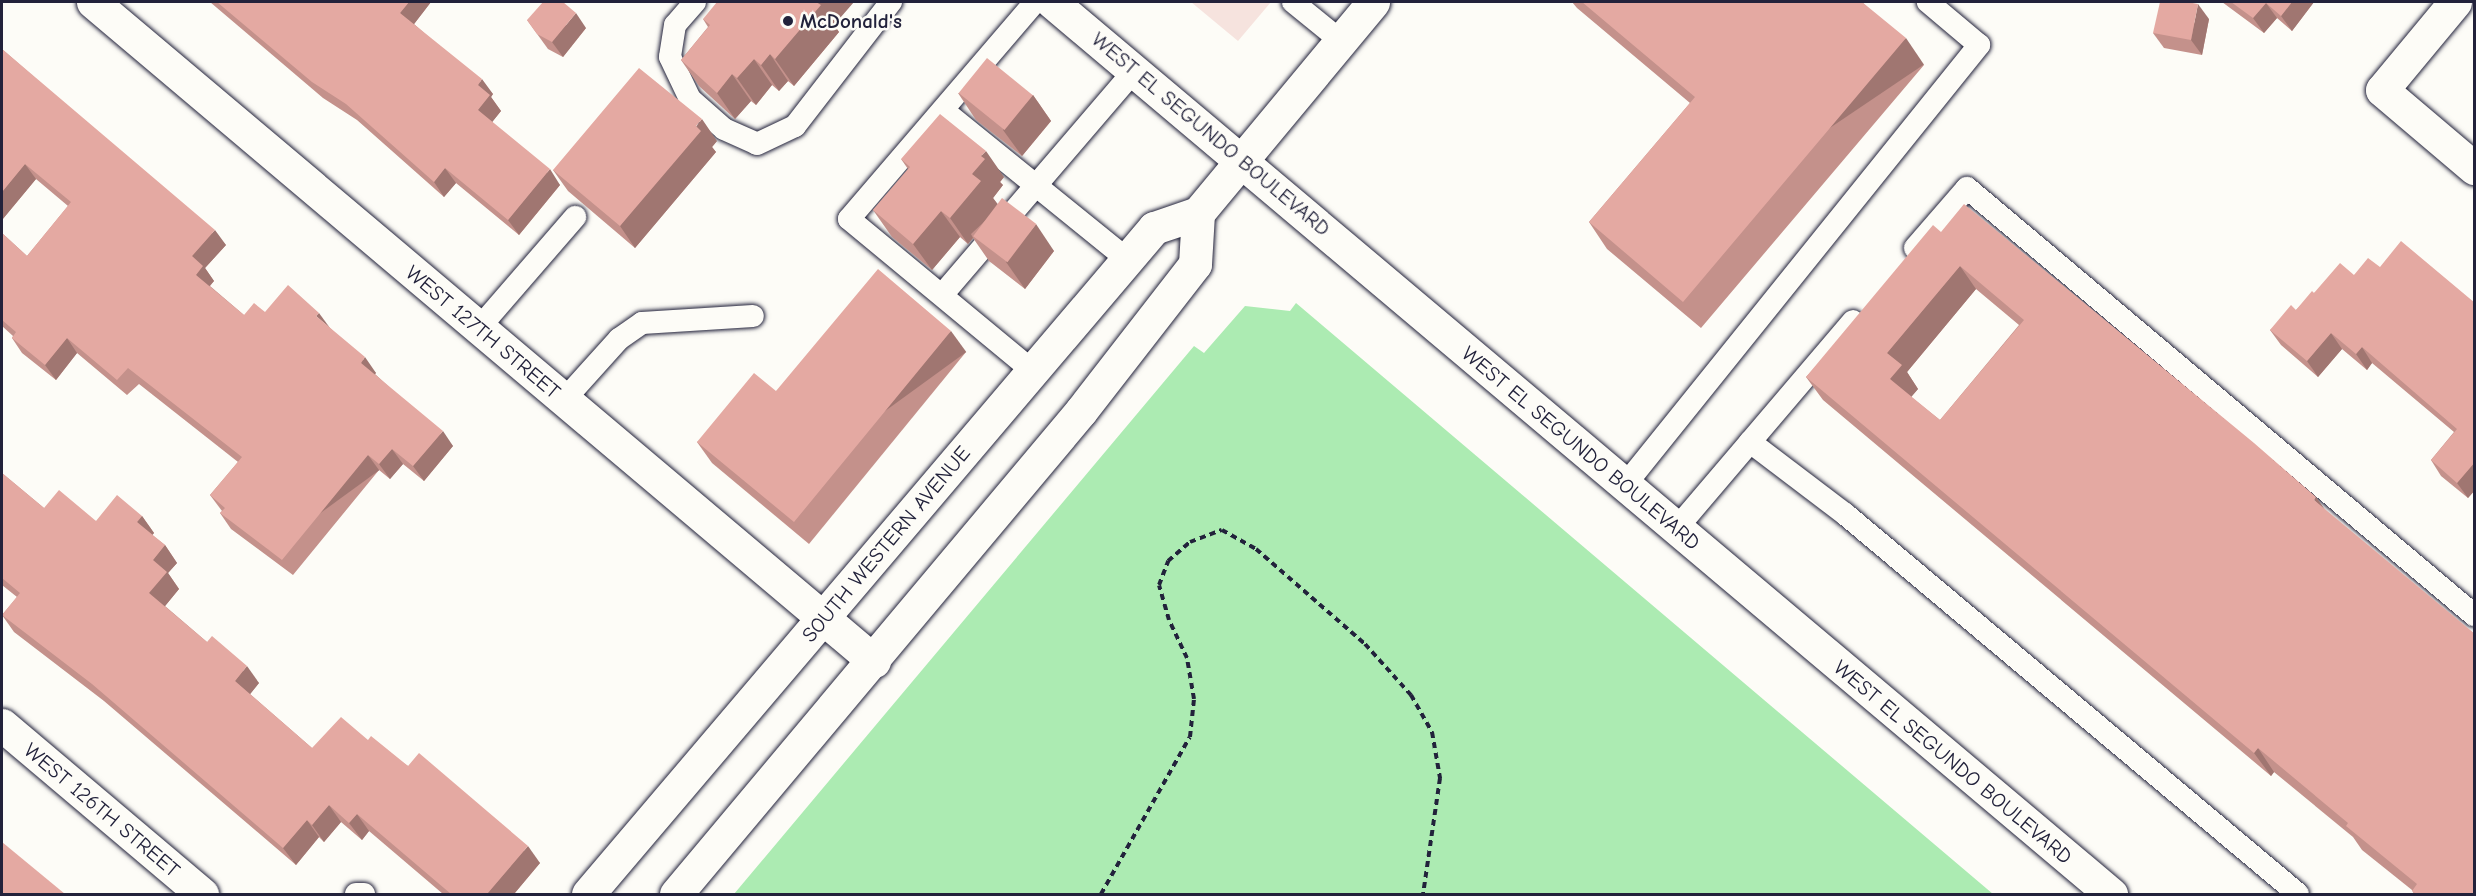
<!DOCTYPE html>
<style>
body{margin:0}
#map{position:relative;width:2476px;height:896px;overflow:hidden;background:#fdfcf7;font-family:"Comic Neue",sans-serif}
div>[style]{position:absolute}
.built>*{inset:0;background:#f6e3de}
.green>*{inset:0;background:#acebb2}
.path>*{height:4px;margin-top:-2px;transform-origin:0;background:repeating-linear-gradient(90deg,#22223b 0 6px,transparent 0 10.5px)}
.roads{filter:drop-shadow(0 0 2px #22223b) drop-shadow(0 0 2px #22223b)}
.lane>*{height:22px;margin:-11px;padding:0 11px;transform-origin:11px;border-radius:11px;background:#fdfcf7}
.street>*{height:33px;margin:-16.5px;padding:0 16.5px;transform-origin:16.5px;border-radius:16.5px;background:#fdfcf7}
.primary>*{height:33px;margin:-16.5px;padding:0 16.5px;transform-origin:16.5px;border-radius:16.5px;background:#fdfcf7}
.wall>*{inset:0;background:#c4918b}
.shaded-wall>*{inset:0;background:#a07671;transform-origin:0 0}
.building>*{inset:0;background:#e4a9a2;transform-origin:0 0}
.dots>*{width:16px;height:16px;translate:-50% -50%;box-sizing:border-box;border:3px solid #fdfcf7;border-radius:50%}
span{translate:-50% -50%;white-space:nowrap;text-align:center;line-height:1.15;-webkit-text-stroke:5px #fdfcf7;paint-order:stroke}
.poi-label{font-size:21px;color:#22223b;font-weight:700}
.left{translate:0 -50%;text-align:left}
.street-label{font-size:21px;color:#22223b}
.frame{position:absolute;inset:0;border:3px solid #22223b;pointer-events:none}
</style>
<div id="map">
<div class="built">
<i style="clip-path:polygon(1191px 2px,1271px 2px,1238px 41px)"></i>
</div>
<div class="green">
<i style="clip-path:polygon(1296px 303px,1993px 894px,734px 894px,1194px 346px,1204px 353px,1245px 306px,1290px 311px)"></i>
</div>
<div class="path">
<i style="left:1101px;top:894px;width:180px;rotate:-60.5deg"></i>
<i style="left:1190px;top:737px;width:38px;rotate:-84deg"></i>
<i style="left:1194px;top:699px;width:42px;rotate:-99.7deg"></i>
<i style="left:1187px;top:658px;width:42px;rotate:-115.3deg"></i>
<i style="left:1169px;top:620px;width:36px;rotate:-106deg"></i>
<i style="left:1159px;top:585px;width:26px;rotate:-69deg"></i>
<i style="left:1168px;top:561px;width:29px;rotate:-41deg"></i>
<i style="left:1190px;top:542px;width:34px;rotate:-21deg"></i>
<i style="left:1222px;top:530px;width:39px;rotate:29deg"></i>
<i style="left:1256px;top:549px;width:145px;rotate:41.1deg"></i>
<i style="left:1365px;top:644px;width:69px;rotate:48deg"></i>
<i style="left:1411px;top:695px;width:43px;rotate:60.4deg"></i>
<i style="left:1432px;top:732px;width:47px;rotate:80.1deg"></i>
<i style="left:1440px;top:778px;width:117px;rotate:98.3deg"></i>
</div>
<div class="roads">
<div class="lane">
<i style="left:695px;top:2px;width:30px;rotate:131deg"></i>
<i style="left:675px;top:25px;width:32px;rotate:99deg"></i>
<i style="left:670px;top:57px;width:47px;rotate:64.5deg"></i>
<i style="left:690px;top:99px;width:45px;rotate:41.4deg"></i>
<i style="left:724px;top:129px;width:36px;rotate:24deg"></i>
<i style="left:757px;top:144px;width:42px;rotate:-25.3deg"></i>
<i style="left:795px;top:126px;width:157px;rotate:-52.3deg"></i>
<i style="left:1293px;top:2px;width:62px;rotate:39.1deg"></i>
<i style="left:944px;top:111px;width:237px;rotate:39deg"></i>
<i style="left:1915px;top:248px;width:79px;rotate:-49.1deg"></i>
<i style="left:1967px;top:188px;width:663px;rotate:40.1deg"></i>
<i style="left:942px;top:295px;width:296px;rotate:-49.4deg"></i>
<i style="left:479px;top:328px;width:147px;rotate:-49.1deg"></i>
<i style="left:1034px;top:372px;width:240px;rotate:-140.4deg"></i>
<i style="left:849px;top:219px;width:286px;rotate:-49.4deg"></i>
<i style="left:564px;top:400px;width:82px;rotate:-48deg"></i>
<i style="left:619px;top:339px;width:28px;rotate:-35deg"></i>
<i style="left:642px;top:323px;width:111px;rotate:-3.6deg"></i>
<i style="left:1750px;top:442px;width:119px;rotate:37.2deg"></i>
<i style="left:1845px;top:514px;width:591px;rotate:39.99deg"></i>
<i style="left:1625px;top:485px;width:565px;rotate:-51.18deg"></i>
<i style="left:1979px;top:45px;width:67px;rotate:-139.9deg"></i>
<i style="left:1676px;top:529px;width:273px;rotate:-49.6deg"></i>
<i style="left:356px;top:894px;width:8px"></i>
</div>
<div class="street">
<i style="left:93px;top:2px;width:1022px;rotate:40.16deg"></i>
<i style="left:2455px;top:2px;width:114px;rotate:129.7deg"></i>
<i style="left:2382px;top:90px;width:121px;rotate:40.3deg"></i>
<i style="left:2px;top:725px;width:262px;rotate:40.2deg"></i>
</div>
<div class="primary">
<i style="left:1052px;top:2px;width:1385px;rotate:40.11deg"></i>
<i style="left:588px;top:894px;width:874px;rotate:-49.64deg"></i>
<i style="left:1154px;top:228px;width:46px;rotate:-18.8deg"></i>
<i style="left:1198px;top:213px;width:274px;rotate:-50.3deg"></i>
<i style="left:676px;top:894px;width:630px;rotate:-50.02deg"></i>
<i style="left:1081px;top:411px;width:186px;rotate:-52.2deg"></i>
<i style="left:1195px;top:264px;width:51px;rotate:-86.6deg"></i>
</div>
</div>
<div class="wall">
<i style="clip-path:polygon(210px 2px,431px 2px,414px 24px,493px 94px,491px 97px,501px 111px,492px 122px,560px 185px,519px 235px,456px 183px,444px 197px,357px 120px,323px 98px)"></i>
<i style="clip-path:polygon(1572px 2px,1862px 2px,1924px 65px,1701px 328px,1607px 249px,1589px 222px,1690px 103px,1577px 8px)"></i>
<i style="clip-path:polygon(2222px 2px,2314px 2px,2292px 31px,2277px 18px,2264px 33px)"></i>
<i style="clip-path:polygon(703px 19px,834px 25px,839px 32px,794px 86px,788px 81px,779px 91px,772px 85px,756px 105px,751px 101px,735px 119px,699px 86px,681px 60px,708px 27px)"></i>
<i style="clip-path:polygon(2209px 19px,2202px 55px,2164px 48px,2153px 33px)"></i>
<i style="clip-path:polygon(527px 20px,586px 28px,563px 57px,548px 49px)"></i>
<i style="clip-path:polygon(2px 49px,226px 245px,205px 268px,214px 281px,210px 286px,244px 315px,265px 312px,329px 327px,376px 373px,375px 374px,453px 446px,424px 481px,403px 464px,390px 479px,379px 470px,293px 575px,231px 529px,220px 513px,222px 511px,210px 495px,238px 462px,139px 384px,127px 395px,77px 353px,56px 380px,22px 353px,12px 338px,13px 336px,2px 326px,2px 233px,27px 256px,68px 206px,36px 179px,2px 220px)"></i>
<i style="clip-path:polygon(958px 93px,1033px 95px,1051px 121px,1022px 156px,976px 120px)"></i>
<i style="clip-path:polygon(717px 141px,712px 147px,716px 152px,635px 248px,568px 191px,553px 170px)"></i>
<i style="clip-path:polygon(901px 159px,1004px 177px,1000px 182px,1003px 185px,993px 198px,997px 204px,1054px 251px,1025px 289px,989px 261px,973px 238px,968px 244px,960px 237px,932px 270px,892px 237px,873px 210px,908px 169px)"></i>
<i style="clip-path:polygon(evenodd,1941px 232px,2325px 510px,2475px 894px,2414px 894px,2412px 890px,2362px 850px,2353px 837px,2274px 772px,2271px 776px,1823px 400px,1806px 377px,1941px 232px,1976px 289px,2019px 325px,1940px 420px,1911px 397px,1918px 389px,1907px 372px,1976px 289px)"></i>
<i style="clip-path:polygon(2380px 267px,2475px 303px,2475px 490px,2468px 498px,2441px 476px,2431px 460px,2454px 432px,2372px 363px,2367px 370px,2342px 349px,2318px 377px,2281px 345px,2270px 330px,2296px 310px,2314px 293px,2354px 275px)"></i>
<i style="clip-path:polygon(966px 352px,809px 544px,712px 463px,697px 442px,776px 391px)"></i>
<i style="clip-path:polygon(2px 473px,44px 508px,96px 521px,142px 516px,154px 533px,152px 535px,165px 545px,177px 563px,168px 573px,179px 589px,165px 606px,207px 642px,259px 683px,250px 694px,312px 748px,368px 740px,408px 766px,540px 863px,514px 894px,443px 894px,369px 831px,362px 840px,341px 822px,324px 842px,319px 837px,296px 865px,104px 701px,14px 632px,2px 615px,17px 597px,2px 585px)"></i>
</div>
<div class="shaded-wall">
<i style="clip-path:polygon(409px 2px,431px 2px,411px 28px,400px 13px)"></i>
<i style="clip-path:polygon(815px 2px,854px 2px,834px 25px,839px 32px,794px 86px,775px 59px)"></i>
<i style="clip-path:polygon(2292px 2px,2314px 2px,2292px 31px,2281px 16px)"></i>
<i style="clip-path:polygon(2266px 3px,2277px 18px,2264px 33px,2253px 18px)"></i>
<i style="clip-path:polygon(2198px 4px,2209px 19px,2202px 55px,2191px 40px)"></i>
<i style="clip-path:polygon(576px 13px,586px 28px,563px 57px,552px 42px)"></i>
<i style="left:1906px;top:38px;width:32px;height:346px;rotate:56deg"></i>
<i style="clip-path:polygon(770px 54px,788px 81px,779px 91px,761px 65px)"></i>
<i style="clip-path:polygon(754px 59px,772px 85px,756px 105px,737px 78px)"></i>
<i style="clip-path:polygon(732px 74px,751px 101px,735px 119px,717px 93px)"></i>
<i style="clip-path:polygon(482px 79px,493px 94px,491px 97px,501px 111px,489px 126px,478px 110px,478px 85px)"></i>
<i style="clip-path:polygon(1033px 95px,1051px 121px,1022px 156px,1003px 130px)"></i>
<i style="clip-path:polygon(702px 119px,717px 141px,712px 147px,716px 152px,635px 248px,620px 226px)"></i>
<i style="clip-path:polygon(986px 151px,1004px 177px,1000px 182px,1003px 185px,993px 198px,1000px 207px,971px 234px,973px 238px,968px 244px,950px 218px,981px 156px)"></i>
<i style="clip-path:polygon(25px 164px,36px 179px,2px 220px,2px 192px)"></i>
<i style="clip-path:polygon(445px 168px,456px 183px,444px 197px,434px 182px)"></i>
<i style="clip-path:polygon(550px 169px,560px 185px,519px 235px,508px 220px)"></i>
<i style="clip-path:polygon(941px 211px,960px 237px,932px 270px,913px 244px)"></i>
<i style="clip-path:polygon(1036px 224px,1054px 251px,1025px 289px,1006px 262px)"></i>
<i style="clip-path:polygon(215px 230px,226px 245px,205px 268px,214px 281px,206px 290px,196px 275px,192px 256px)"></i>
<i style="clip-path:polygon(1960px 266px,1976px 289px,1907px 372px,1918px 389px,1906px 403px,1890px 379px,1887px 353px)"></i>
<i style="clip-path:polygon(319px 313px,330px 328px,316px 316px)"></i>
<i style="left:951px;top:331px;width:26px;height:247px;rotate:54deg"></i>
<i style="clip-path:polygon(2331px 333px,2342px 349px,2318px 377px,2307px 361px)"></i>
<i style="clip-path:polygon(67px 338px,77px 353px,56px 380px,45px 365px)"></i>
<i style="clip-path:polygon(2362px 347px,2372px 363px,2367px 370px,2356px 354px)"></i>
<i style="clip-path:polygon(365px 357px,376px 373px,371px 378px,361px 363px)"></i>
<i style="clip-path:polygon(443px 431px,453px 446px,424px 481px,413px 466px)"></i>
<i style="clip-path:polygon(392px 449px,403px 464px,390px 479px,379px 464px)"></i>
<i style="left:368px;top:455px;width:19px;height:136px;rotate:54deg"></i>
<i style="clip-path:polygon(2475px 462px,2475px 490px,2468px 498px,2457px 483px)"></i>
<i style="clip-path:polygon(2316px 497px,2333px 521px,2314px 500px)"></i>
<i style="clip-path:polygon(142px 516px,154px 533px,149px 539px,137px 522px)"></i>
<i style="clip-path:polygon(165px 545px,177px 563px,168px 573px,179px 589px,161px 611px,149px 593px,153px 560px)"></i>
<i style="clip-path:polygon(247px 666px,259px 683px,247px 698px,235px 681px)"></i>
<i style="clip-path:polygon(2258px 748px,2274px 772px,2271px 776px,2254px 753px)"></i>
<i style="clip-path:polygon(329px 805px,341px 822px,324px 842px,312px 825px)"></i>
<i style="clip-path:polygon(357px 814px,369px 831px,362px 840px,349px 823px)"></i>
<i style="clip-path:polygon(307px 820px,319px 837px,296px 865px,283px 848px)"></i>
<i style="clip-path:polygon(528px 846px,540px 863px,514px 894px,487px 894px)"></i>
</div>
<div class="building">
<i style="clip-path:polygon(217px 2px,409px 2px,400px 13px,482px 79px,478px 85px,490px 95px,478px 110px,550px 169px,508px 220px,445px 168px,434px 182px,346px 104px,312px 82px)"></i>
<i style="clip-path:polygon(543px 2px,563px 2px,576px 13px,552px 42px,537px 34px,527px 20px)"></i>
<i style="clip-path:polygon(717px 2px,816px 2px,821px 5px,775px 59px,770px 54px,761px 65px,754px 59px,737px 78px,732px 74px,717px 93px,681px 60px,710px 25px,703px 19px)"></i>
<i style="clip-path:polygon(1582px 2px,1862px 2px,1906px 38px,1683px 302px,1589px 222px,1695px 97px)"></i>
<i style="clip-path:polygon(2160px 2px,2187px 2px,2198px 4px,2191px 40px,2153px 33px)"></i>
<i style="clip-path:polygon(2231px 2px,2292px 2px,2281px 16px,2266px 3px,2253px 18px)"></i>
<i style="clip-path:polygon(2px 49px,215px 230px,192px 256px,203px 266px,196px 275px,244px 315px,254px 303px,265px 312px,288px 285px,319px 313px,316px 316px,365px 357px,361px 363px,443px 431px,413px 466px,392px 449px,379px 464px,368px 455px,282px 560px,220px 513px,225px 508px,210px 495px,242px 457px,128px 368px,117px 380px,67px 338px,45px 365px,12px 338px,16px 332px,2px 320px,2px 233px,27px 256px,71px 202px,25px 164px,2px 192px)"></i>
<i style="left:987px;top:58px;width:59px;height:45px;rotate:39deg"></i>
<i style="clip-path:polygon(639px 68px,702px 119px,696px 126px,701px 131px,620px 226px,553px 170px)"></i>
<i style="clip-path:polygon(940px 114px,986px 151px,981px 156px,985px 159px,972px 174px,981px 181px,950px 218px,941px 211px,913px 244px,873px 210px,910px 167px,901px 159px)"></i>
<i style="left:1002px;top:198px;width:43px;height:48px;rotate:37deg"></i>
<i style="clip-path:polygon(evenodd,1964px 204px,2254px 443px,2316px 497px,2314px 500px,2475px 634px,2475px 894px,2416px 894px,2412px 891px,2417px 884px,2346px 826px,2348px 823px,2258px 748px,2254px 753px,1806px 377px,1933px 225px,1941px 232px,1964px 204px,1960px 266px,2024px 320px,1940px 420px,1890px 379px,1902px 365px,1887px 353px,1960px 266px)"></i>
<i style="clip-path:polygon(2401px 241px,2475px 303px,2475px 462px,2457px 483px,2431px 460px,2457px 429px,2362px 347px,2356px 354px,2331px 333px,2307px 361px,2270px 330px,2291px 305px,2296px 310px,2312px 291px,2314px 293px,2340px 263px,2354px 275px,2368px 258px,2380px 267px)"></i>
<i style="clip-path:polygon(878px 269px,951px 331px,794px 522px,697px 442px,754px 373px,776px 391px)"></i>
<i style="clip-path:polygon(2px 473px,44px 508px,59px 490px,96px 521px,117px 495px,142px 516px,137px 522px,165px 545px,153px 560px,167px 572px,149px 593px,207px 642px,212px 636px,247px 666px,235px 681px,312px 748px,341px 717px,368px 740px,371px 736px,408px 766px,419px 753px,528px 846px,487px 894px,451px 894px,357px 814px,349px 823px,329px 805px,312px 825px,307px 820px,283px 848px,92px 684px,2px 615px,20px 593px,2px 578px)"></i>
<i style="clip-path:polygon(2px 842px,65px 894px,2px 894px)"></i>
</div>
<div class="dots">
<i style="left:788px;top:21px;background:#22223b"></i>
</div>
<div class="poi-label">
<span class="left" style="left:800px;top:21px">McDonald's</span>
</div>
<div class="street-label">
<span style="left:1211px;top:134px;rotate:40deg">WEST EL SEGUNDO BOULEVARD</span>
<span style="left:483px;top:332px;rotate:40deg">WEST 127TH STREET</span>
<span style="left:1581px;top:448px;rotate:40deg">WEST EL SEGUNDO BOULEVARD</span>
<span style="left:886px;top:544px;rotate:-50deg">SOUTH WESTERN AVENUE</span>
<span style="left:1953px;top:762px;rotate:40deg">WEST EL SEGUNDO BOULEVARD</span>
<span style="left:102px;top:810px;rotate:40deg">WEST 126TH STREET</span>
</div>
<div class="frame"></div>
</div>
